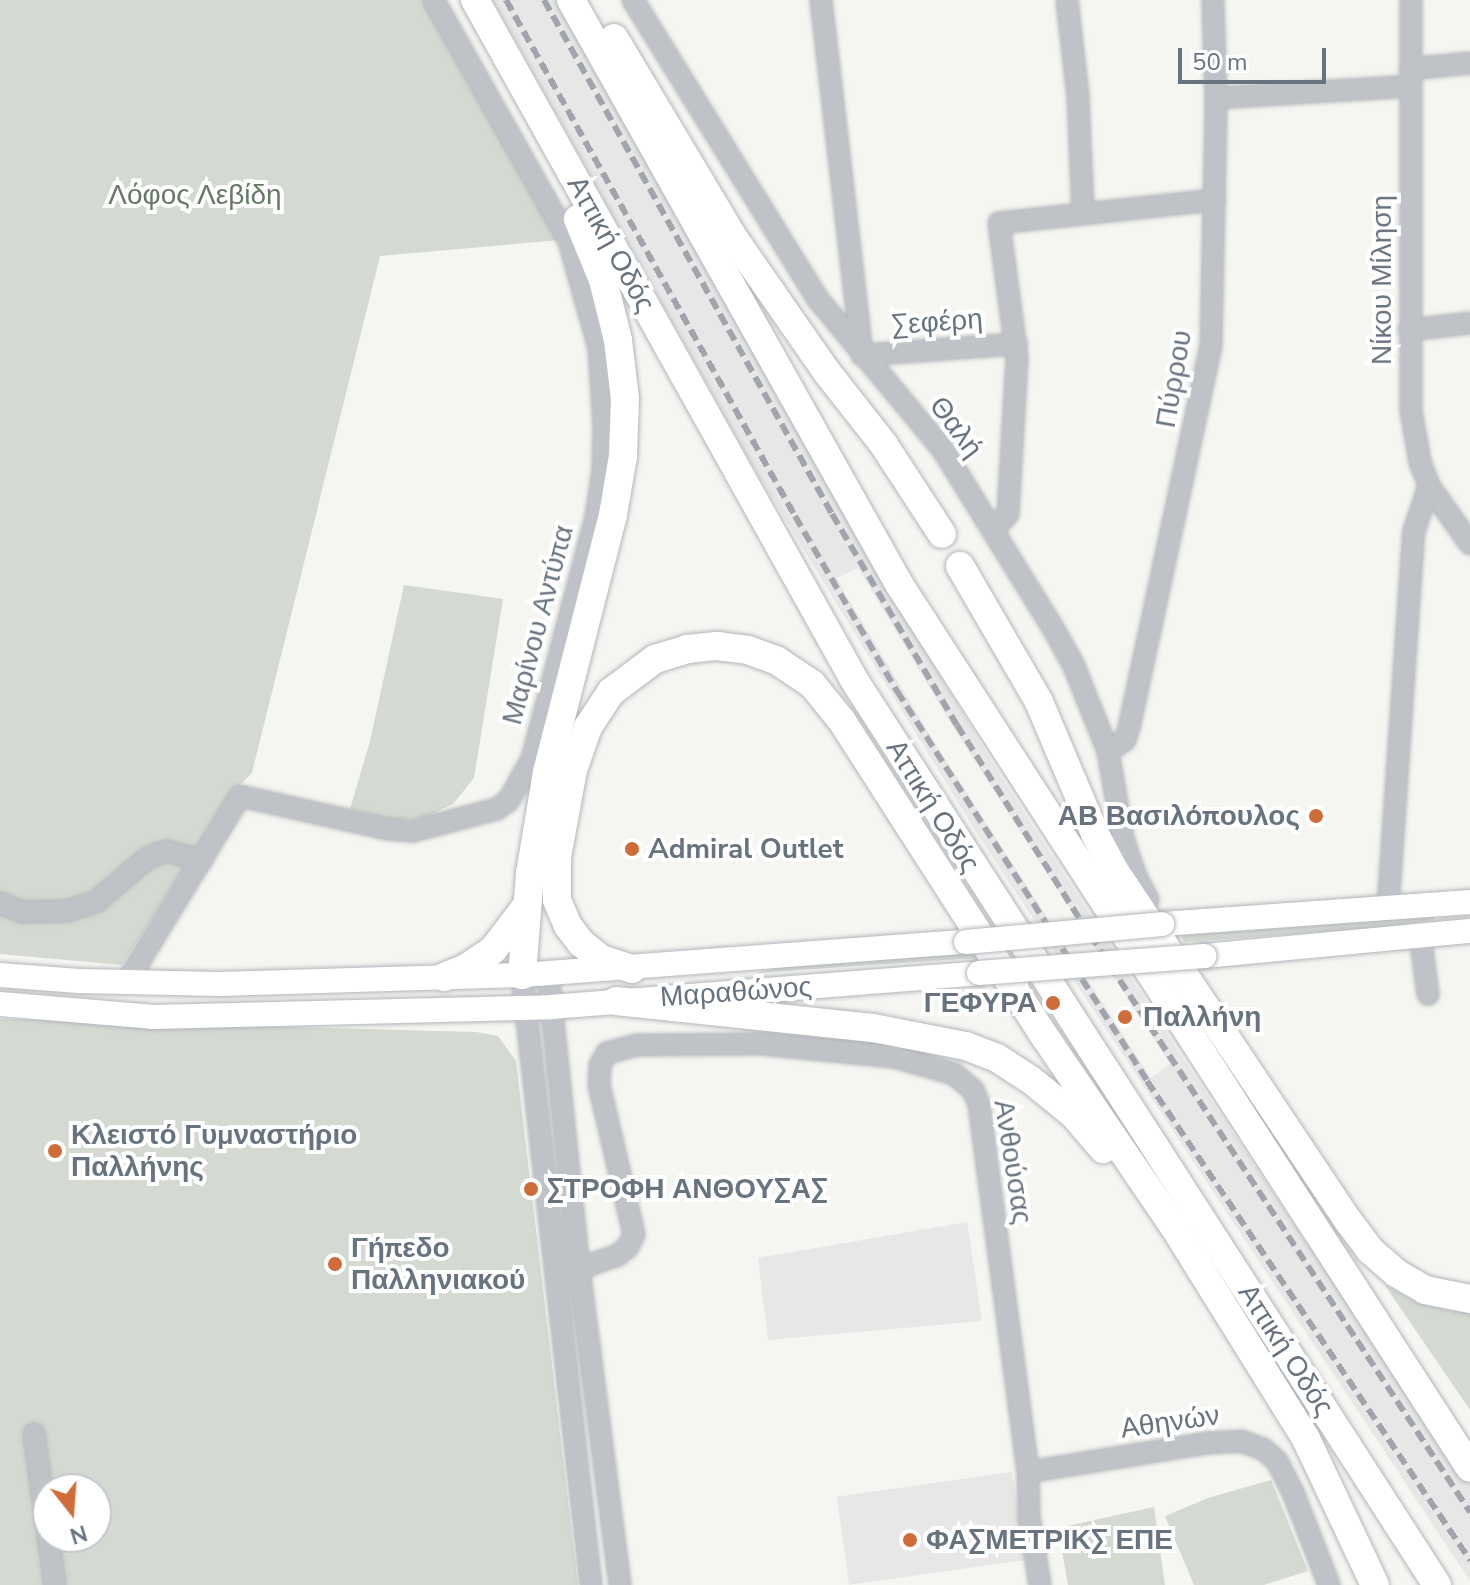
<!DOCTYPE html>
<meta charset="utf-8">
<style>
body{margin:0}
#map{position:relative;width:1470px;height:1585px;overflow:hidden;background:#f5f5f2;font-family:"Nunito Sans",sans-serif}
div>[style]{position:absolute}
.built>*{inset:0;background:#e6e7e6;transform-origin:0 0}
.green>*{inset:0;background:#d4dad2}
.roads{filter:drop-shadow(0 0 2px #b3b6ba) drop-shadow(0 0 2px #b3b6ba)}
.minor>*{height:20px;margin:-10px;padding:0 10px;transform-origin:10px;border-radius:10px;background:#bfc2c6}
.major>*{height:24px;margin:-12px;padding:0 12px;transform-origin:12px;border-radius:12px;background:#fff}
.highway>*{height:28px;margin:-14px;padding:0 14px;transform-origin:14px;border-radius:14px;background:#fff}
.rail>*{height:6px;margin-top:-3px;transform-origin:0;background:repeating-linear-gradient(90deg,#a1a5ab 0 12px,transparent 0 18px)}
.bridges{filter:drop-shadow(0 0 2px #b3b6ba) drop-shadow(0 0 2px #b3b6ba)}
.major-bridge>*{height:24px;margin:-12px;padding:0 12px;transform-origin:12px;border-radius:12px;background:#fff}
.dots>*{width:22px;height:22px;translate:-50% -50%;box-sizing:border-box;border:4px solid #fff;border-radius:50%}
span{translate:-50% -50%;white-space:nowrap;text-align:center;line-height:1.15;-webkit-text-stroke:8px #fff;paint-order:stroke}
.park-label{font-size:28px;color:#677866}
.street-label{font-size:28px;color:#687380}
.poi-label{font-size:28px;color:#687380;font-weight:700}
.right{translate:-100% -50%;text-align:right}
.left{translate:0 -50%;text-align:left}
.north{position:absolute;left:32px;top:1473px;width:80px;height:80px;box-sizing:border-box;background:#fff;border:2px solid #c3c7cc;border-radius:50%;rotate:163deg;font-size:22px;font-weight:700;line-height:32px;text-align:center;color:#687380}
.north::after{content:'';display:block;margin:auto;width:28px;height:36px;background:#cf6c38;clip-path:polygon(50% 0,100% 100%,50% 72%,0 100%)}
.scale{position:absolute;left:1178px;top:48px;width:148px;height:36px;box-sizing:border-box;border:4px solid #687380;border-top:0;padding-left:10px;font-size:24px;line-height:28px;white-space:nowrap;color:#687380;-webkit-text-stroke:6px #fff;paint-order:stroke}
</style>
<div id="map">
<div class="built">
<i style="clip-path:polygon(evenodd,493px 0,558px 0,871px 561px,998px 772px,1182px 1057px,1470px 1486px,1470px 1581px,978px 835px,758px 475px,493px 0,858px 568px,953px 727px,1170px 1064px,1151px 1078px,936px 745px,846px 595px,837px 578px,858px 568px)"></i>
<i style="clip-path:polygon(967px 1222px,982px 1321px,768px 1340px,758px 1258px)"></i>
<i style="left:1012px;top:1472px;width:89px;height:177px;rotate:82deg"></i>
</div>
<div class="green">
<i style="clip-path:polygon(0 0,427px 0,560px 240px,380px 256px,252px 773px,232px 793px,122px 965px,0 954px)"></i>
<i style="clip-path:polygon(404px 585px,503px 599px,474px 778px,453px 804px,424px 818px,392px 820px,350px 809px,370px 741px)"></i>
<i style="clip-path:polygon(1433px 916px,1434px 920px,1394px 927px,1184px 942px,1181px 935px)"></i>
<i style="clip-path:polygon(972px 950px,976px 958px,756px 973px,788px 965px)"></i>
<i style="clip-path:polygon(evenodd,0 1019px,476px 1032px,498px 1036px,516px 1061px,578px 1585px,0 1585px,0 1019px,48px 1489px,96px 1489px,96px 1537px,48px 1537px,48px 1489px)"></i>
<i style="clip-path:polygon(1384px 1284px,1414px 1301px,1447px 1310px,1470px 1312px,1470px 1410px)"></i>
<i style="clip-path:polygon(1271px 1480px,1308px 1571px,1264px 1585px,1194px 1585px,1165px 1516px,1208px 1498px)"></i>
<i style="clip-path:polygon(1154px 1507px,1165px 1585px,1068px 1585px,1058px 1528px)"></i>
</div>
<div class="roads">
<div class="minor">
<i style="left:633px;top:0;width:350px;rotate:58.3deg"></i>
<i style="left:817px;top:298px;width:197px;rotate:50.3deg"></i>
<i style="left:943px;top:450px;width:203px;rotate:58.3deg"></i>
<i style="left:1050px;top:623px;width:47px;rotate:60.7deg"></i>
<i style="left:1073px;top:664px;width:94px;rotate:68.1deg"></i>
<i style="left:1108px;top:751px;width:89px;rotate:80.3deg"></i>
<i style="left:1123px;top:839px;width:40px;rotate:71.1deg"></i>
<i style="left:1136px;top:877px;width:26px;rotate:62deg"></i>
<i style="left:821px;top:0;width:357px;rotate:83.4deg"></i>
<i style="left:862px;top:355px;width:155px;rotate:-4.1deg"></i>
<i style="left:1067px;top:0;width:98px;rotate:83.5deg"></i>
<i style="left:1078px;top:97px;width:115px;rotate:87.5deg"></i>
<i style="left:1411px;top:0;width:411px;rotate:90deg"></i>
<i style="left:1411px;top:411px;width:52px;rotate:80deg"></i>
<i style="left:1420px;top:462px;width:26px;rotate:69deg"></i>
<i style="left:1429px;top:486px;width:71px;rotate:54.7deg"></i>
<i style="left:1410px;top:69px;width:60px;rotate:-5.7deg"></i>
<i style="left:1216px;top:98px;width:194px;rotate:-3.5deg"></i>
<i style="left:1409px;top:330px;width:61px;rotate:-6.5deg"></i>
<i style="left:993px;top:530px;width:22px;rotate:-47deg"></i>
<i style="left:1008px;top:514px;width:156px;rotate:-86.7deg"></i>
<i style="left:1017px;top:358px;width:136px;rotate:-97.6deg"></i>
<i style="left:999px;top:223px;width:217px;rotate:-6.1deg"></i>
<i style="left:1108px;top:751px;width:20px;rotate:-33deg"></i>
<i style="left:1125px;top:740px;width:13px;rotate:-72deg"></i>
<i style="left:1129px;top:728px;width:391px;rotate:-77.9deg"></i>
<i style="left:1211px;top:346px;width:248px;rotate:-88.8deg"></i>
<i style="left:1216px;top:98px;width:98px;rotate:-91.8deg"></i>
<i style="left:0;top:903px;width:24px;rotate:22deg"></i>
<i style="left:22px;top:912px;width:45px;rotate:-1.3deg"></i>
<i style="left:67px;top:911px;width:32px;rotate:-18deg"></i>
<i style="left:97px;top:901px;width:63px;rotate:-40.5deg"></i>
<i style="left:145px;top:860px;width:13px;rotate:-27deg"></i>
<i style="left:157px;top:854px;width:10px;rotate:-17deg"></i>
<i style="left:167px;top:851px;width:36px;rotate:16deg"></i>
<i style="left:1388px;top:908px;width:378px;rotate:-86.1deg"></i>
<i style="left:1414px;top:531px;width:47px;rotate:-71.6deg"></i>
<i style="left:1420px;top:935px;width:60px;rotate:82.3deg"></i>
<i style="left:548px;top:973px;width:298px;rotate:84deg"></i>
<i style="left:579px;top:1269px;width:319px;rotate:82.6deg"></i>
<i style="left:522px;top:975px;width:614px;rotate:83.55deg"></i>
<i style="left:126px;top:983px;width:219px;rotate:-58.6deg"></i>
<i style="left:240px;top:796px;width:152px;rotate:12.6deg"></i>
<i style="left:388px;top:829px;width:25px;rotate:5deg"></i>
<i style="left:413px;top:831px;width:87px;rotate:-14.7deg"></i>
<i style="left:497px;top:809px;width:15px;rotate:-37deg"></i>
<i style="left:509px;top:800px;width:47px;rotate:-60.7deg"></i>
<i style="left:532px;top:759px;width:250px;rotate:-75.2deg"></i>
<i style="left:596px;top:517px;width:48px;rotate:-81.5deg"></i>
<i style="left:603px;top:470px;width:44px;rotate:-88.7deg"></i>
<i style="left:604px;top:426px;width:78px;rotate:-93.7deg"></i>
<i style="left:599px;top:348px;width:111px;rotate:-105.7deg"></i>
<i style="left:569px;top:241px;width:276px;rotate:-119.3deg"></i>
<i style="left:579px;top:1269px;width:41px;rotate:-19.7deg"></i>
<i style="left:618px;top:1255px;width:13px;rotate:-39deg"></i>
<i style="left:628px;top:1247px;width:14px;rotate:-65deg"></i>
<i style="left:634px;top:1234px;width:153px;rotate:-103.2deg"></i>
<i style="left:599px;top:1085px;width:20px;rotate:-87deg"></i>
<i style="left:600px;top:1065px;width:14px;rotate:-60deg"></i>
<i style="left:607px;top:1053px;width:31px;rotate:-15deg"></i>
<i style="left:637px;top:1045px;width:124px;rotate:-0.5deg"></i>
<i style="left:761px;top:1044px;width:134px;rotate:5.6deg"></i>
<i style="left:894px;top:1057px;width:62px;rotate:15.8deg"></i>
<i style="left:954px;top:1074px;width:25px;rotate:40deg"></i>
<i style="left:973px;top:1090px;width:15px;rotate:67deg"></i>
<i style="left:979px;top:1104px;width:371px;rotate:82.4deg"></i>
<i style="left:1028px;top:1472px;width:45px;rotate:88.7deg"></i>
<i style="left:1029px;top:1517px;width:69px;rotate:80.8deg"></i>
<i style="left:34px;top:1434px;width:152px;rotate:82.1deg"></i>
<i style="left:1028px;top:1472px;width:181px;rotate:-9.2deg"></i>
<i style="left:1207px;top:1443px;width:34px;rotate:-3deg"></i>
<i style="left:1241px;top:1441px;width:23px;rotate:20deg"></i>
<i style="left:1263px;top:1449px;width:18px;rotate:41deg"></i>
<i style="left:1277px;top:1461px;width:38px;rotate:63deg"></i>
<i style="left:1294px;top:1495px;width:97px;rotate:68.7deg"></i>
</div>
<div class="major">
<i style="left:1162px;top:924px;width:309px;rotate:-4.1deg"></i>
<i style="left:1204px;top:956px;width:267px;rotate:-5.4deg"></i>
<i style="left:0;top:975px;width:79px;rotate:4.3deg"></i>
<i style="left:79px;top:981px;width:141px;rotate:1.2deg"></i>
<i style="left:220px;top:984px;width:302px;rotate:-1.7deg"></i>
<i style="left:522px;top:975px;width:445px;rotate:-4.3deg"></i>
<i style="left:0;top:1004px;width:155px;rotate:4.8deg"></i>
<i style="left:154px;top:1017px;width:397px;rotate:-1.4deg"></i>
<i style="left:551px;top:1007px;width:429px;rotate:-4.5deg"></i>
</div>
<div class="highway">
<i style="left:475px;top:0;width:782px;rotate:60.85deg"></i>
<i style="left:856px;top:683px;width:1073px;rotate:57.21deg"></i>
<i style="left:571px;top:0;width:670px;rotate:60.68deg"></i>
<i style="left:899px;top:584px;width:1052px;rotate:57.14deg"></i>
<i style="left:614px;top:38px;width:235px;rotate:59.1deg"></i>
<i style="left:735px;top:240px;width:160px;rotate:55.2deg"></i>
<i style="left:826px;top:371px;width:94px;rotate:51.9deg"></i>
<i style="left:884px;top:445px;width:106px;rotate:56.9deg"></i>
<i style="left:960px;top:566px;width:157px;rotate:59.8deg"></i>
<i style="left:1039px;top:702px;width:143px;rotate:67deg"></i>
<i style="left:1095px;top:834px;width:41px;rotate:62.2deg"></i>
<i style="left:1114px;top:870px;width:423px;rotate:56.3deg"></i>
<i style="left:1349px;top:1222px;width:36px;rotate:53deg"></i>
<i style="left:1371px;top:1251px;width:33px;rotate:41deg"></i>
<i style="left:1396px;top:1273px;width:34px;rotate:30deg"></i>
<i style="left:1425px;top:1290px;width:46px;rotate:11.3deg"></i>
<i style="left:632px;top:969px;width:33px;rotate:-162deg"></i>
<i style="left:601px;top:959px;width:26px;rotate:-141deg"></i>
<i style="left:581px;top:943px;width:21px;rotate:-127deg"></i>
<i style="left:568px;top:926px;width:28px;rotate:-113deg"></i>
<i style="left:557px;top:900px;width:43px;rotate:-90deg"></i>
<i style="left:557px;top:857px;width:88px;rotate:-79.6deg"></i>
<i style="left:573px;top:770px;width:46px;rotate:-70.8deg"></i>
<i style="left:588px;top:727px;width:42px;rotate:-56.7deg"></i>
<i style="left:611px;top:692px;width:55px;rotate:-36.9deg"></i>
<i style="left:655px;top:659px;width:34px;rotate:-17deg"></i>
<i style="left:687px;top:649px;width:30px;rotate:-6deg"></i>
<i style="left:717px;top:646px;width:31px;rotate:7deg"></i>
<i style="left:748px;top:650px;width:30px;rotate:20deg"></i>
<i style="left:776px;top:660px;width:43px;rotate:33.7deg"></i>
<i style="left:812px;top:684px;width:48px;rotate:51deg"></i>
<i style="left:842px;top:721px;width:376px;rotate:57.3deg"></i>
<i style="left:1045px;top:1037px;width:227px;rotate:55.8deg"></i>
<i style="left:1173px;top:1225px;width:252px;rotate:58.1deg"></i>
<i style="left:1306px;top:1439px;width:161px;rotate:64.7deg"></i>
<i style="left:522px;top:975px;width:102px;rotate:-85.5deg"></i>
<i style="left:530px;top:873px;width:102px;rotate:-80.4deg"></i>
<i style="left:547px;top:772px;width:265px;rotate:-75.6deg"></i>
<i style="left:613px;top:515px;width:60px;rotate:-80.4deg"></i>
<i style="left:623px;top:456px;width:57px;rotate:-88deg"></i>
<i style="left:625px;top:399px;width:59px;rotate:-96.8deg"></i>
<i style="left:618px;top:340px;width:62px;rotate:-104deg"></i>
<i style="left:603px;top:280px;width:66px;rotate:-112.3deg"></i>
<i style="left:444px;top:977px;width:24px;rotate:-22deg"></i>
<i style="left:466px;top:968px;width:32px;rotate:-34deg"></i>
<i style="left:493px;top:950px;width:51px;rotate:-52.9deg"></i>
<i style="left:616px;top:1001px;width:258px;rotate:6deg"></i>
<i style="left:873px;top:1028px;width:95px;rotate:11deg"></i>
<i style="left:966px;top:1046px;width:33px;rotate:21deg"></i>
<i style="left:997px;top:1058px;width:40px;rotate:32.9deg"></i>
<i style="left:1031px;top:1080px;width:55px;rotate:39.1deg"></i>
<i style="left:1074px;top:1115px;width:45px;rotate:49.5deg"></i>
</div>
</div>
<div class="rail">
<i style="left:506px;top:0;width:591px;rotate:60.75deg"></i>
<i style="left:795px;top:516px;width:203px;rotate:59.8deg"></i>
<i style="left:897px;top:691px;width:463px;rotate:57.3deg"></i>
<i style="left:1147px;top:1081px;width:578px;rotate:56.01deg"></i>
<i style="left:544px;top:0;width:589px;rotate:60.74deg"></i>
<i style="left:832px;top:514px;width:245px;rotate:59.4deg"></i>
<i style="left:957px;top:725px;width:249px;rotate:57.7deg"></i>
<i style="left:1090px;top:935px;width:691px;rotate:56.63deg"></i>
</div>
<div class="bridges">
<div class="major-bridge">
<i style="left:966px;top:942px;width:197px;rotate:-5.2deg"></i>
<i style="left:979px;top:973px;width:226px;rotate:-4.3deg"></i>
</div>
</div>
<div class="dots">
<i style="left:1316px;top:816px;background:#cf6c38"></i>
<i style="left:632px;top:849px;background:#cf6c38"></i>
<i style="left:1053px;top:1003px;background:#cf6c38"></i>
<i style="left:1125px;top:1017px;background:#cf6c38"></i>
<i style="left:55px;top:1151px;background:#cf6c38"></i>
<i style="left:531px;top:1189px;background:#cf6c38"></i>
<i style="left:335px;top:1264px;background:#cf6c38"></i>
<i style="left:910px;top:1540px;background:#cf6c38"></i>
</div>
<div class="park-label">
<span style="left:195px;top:195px">Λόφος Λεβίδη</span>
</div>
<div class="street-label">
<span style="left:611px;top:244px;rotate:61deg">Αττική Οδός</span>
<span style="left:1382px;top:280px;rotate:-90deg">Νίκου Μίληση</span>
<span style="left:937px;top:322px;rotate:-4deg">Σεφέρη</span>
<span style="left:1174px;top:379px;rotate:-80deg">Πύρρου</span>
<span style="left:956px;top:427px;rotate:53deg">Θαλή</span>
<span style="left:538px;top:625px;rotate:-75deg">Μαρίνου Αντύπα</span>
<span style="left:933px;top:806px;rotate:58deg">Αττική Οδός</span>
<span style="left:736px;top:992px;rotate:-4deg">Μαραθώνος</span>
<span style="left:1013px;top:1162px;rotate:81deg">Ανθούσας</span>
<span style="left:1286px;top:1350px;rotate:57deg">Αττική Οδός</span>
<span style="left:1170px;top:1422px;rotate:-8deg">Αθηνών</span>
</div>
<div class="poi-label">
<span class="right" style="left:1300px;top:816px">ΑΒ Βασιλόπουλος</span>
<span class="left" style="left:648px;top:849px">Admiral Outlet</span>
<span class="right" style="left:1037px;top:1003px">ΓΕΦΥΡΑ</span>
<span class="left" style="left:1143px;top:1017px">Παλλήνη</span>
<span class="left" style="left:71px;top:1151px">Κλειστό Γυμναστήριο<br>Παλλήνης</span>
<span class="left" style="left:547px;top:1189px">ΣΤΡΟΦΗ ΑΝΘΟΥΣΑΣ</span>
<span class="left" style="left:351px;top:1264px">Γήπεδο<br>Παλληνιακού</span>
<span class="left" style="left:926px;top:1540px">ΦΑΣΜΕΤΡΙΚΣ ΕΠΕ</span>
</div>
<div class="north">N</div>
<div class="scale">50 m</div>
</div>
